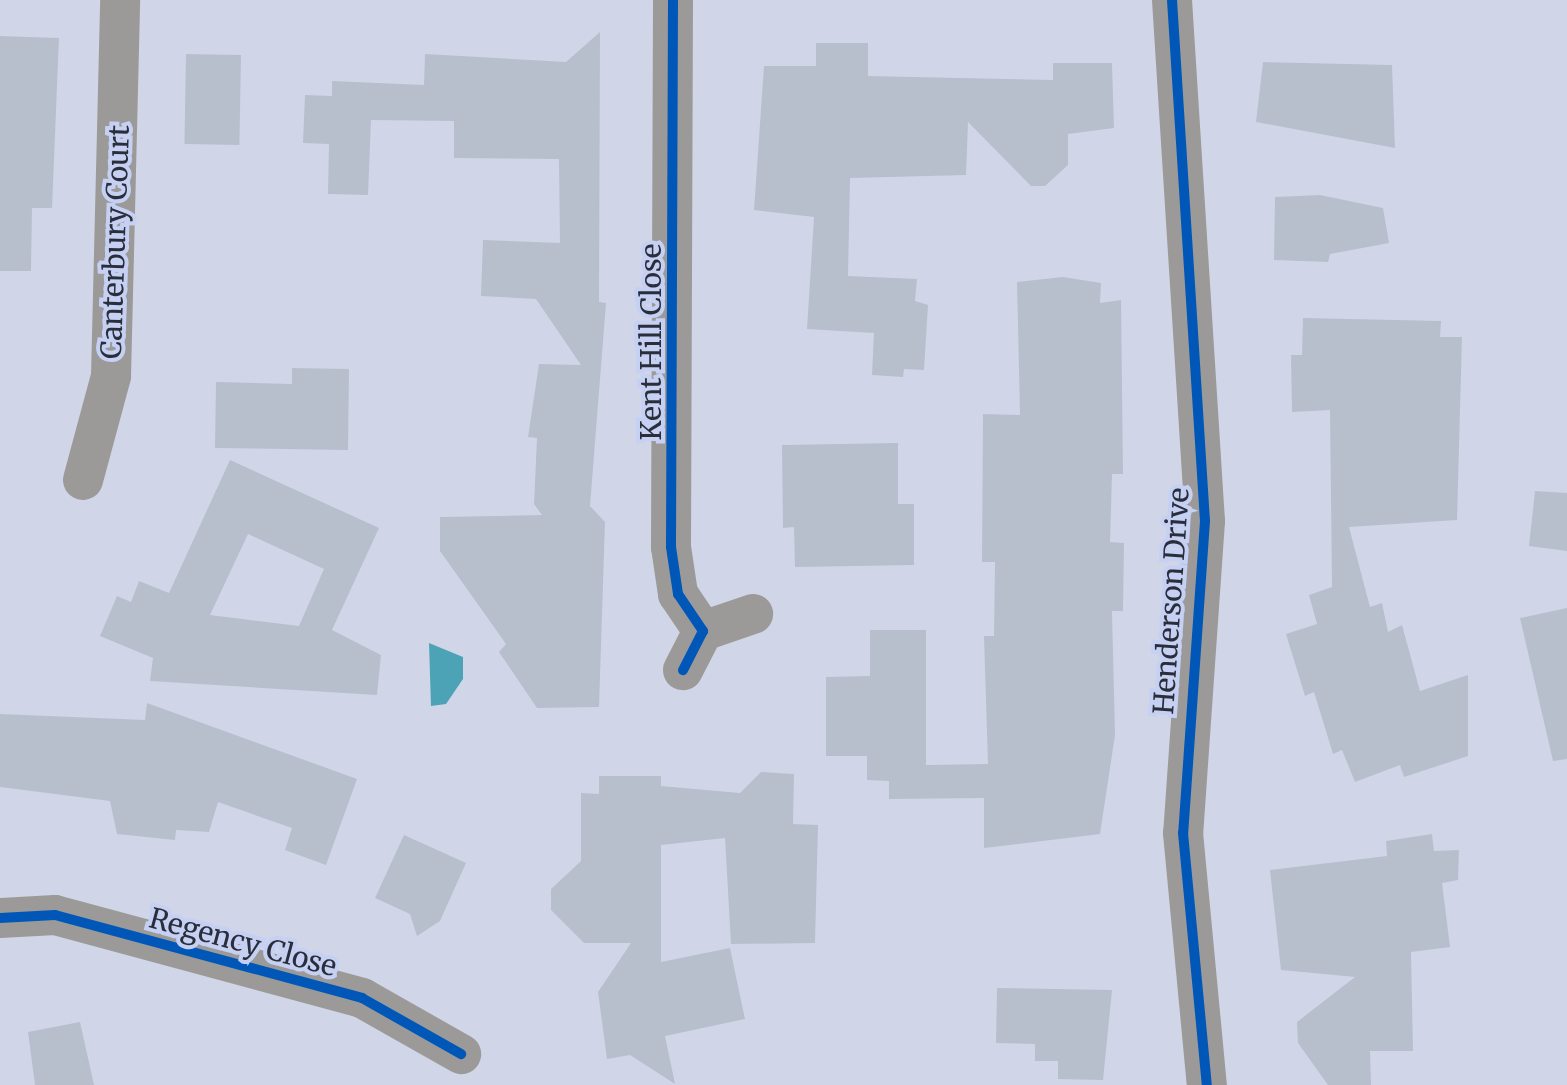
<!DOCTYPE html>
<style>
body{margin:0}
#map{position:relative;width:1567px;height:1085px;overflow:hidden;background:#d0d6e8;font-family:Merriweather,serif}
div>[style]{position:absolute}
.water>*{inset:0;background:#4ca3b6}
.building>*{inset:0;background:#b7bfcc;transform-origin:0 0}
.minor>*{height:40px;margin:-20px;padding:0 20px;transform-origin:20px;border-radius:20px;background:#9b9a99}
.cycleway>*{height:10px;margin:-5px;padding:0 5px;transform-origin:5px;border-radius:5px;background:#0057b8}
span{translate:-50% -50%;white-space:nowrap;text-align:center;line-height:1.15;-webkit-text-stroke:8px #c5d0f3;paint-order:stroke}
.street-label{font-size:28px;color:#2a2e3b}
</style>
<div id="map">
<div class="water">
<i style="clip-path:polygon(429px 643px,463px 657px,463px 679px,446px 704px,431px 706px)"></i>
</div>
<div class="building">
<i style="clip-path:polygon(600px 32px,599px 302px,606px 303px,590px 506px,605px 522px,599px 707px,537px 708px,499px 652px,506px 644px,440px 551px,440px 517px,542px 515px,534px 504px,537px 438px,528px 437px,539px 364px,581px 365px,536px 299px,481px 296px,483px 240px,560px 243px,559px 159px,454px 158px,454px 121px,371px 120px,368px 195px,328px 194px,329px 144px,303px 143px,305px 95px,332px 96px,332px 81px,424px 85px,425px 54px,566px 62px)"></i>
<i style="clip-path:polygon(0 36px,59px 38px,52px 208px,32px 208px,31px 271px,0 271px)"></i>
<i style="clip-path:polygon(816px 43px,868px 43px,868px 76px,1053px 80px,1053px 63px,1112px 63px,1114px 128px,1068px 134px,1068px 165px,1045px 186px,1031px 186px,968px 122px,966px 175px,850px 178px,848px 276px,917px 279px,915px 301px,928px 305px,924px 370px,904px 369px,903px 377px,872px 375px,874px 333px,807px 329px,814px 217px,754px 210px,764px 66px,816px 66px)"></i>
<i style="left:186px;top:54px;width:55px;height:90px;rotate:1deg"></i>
<i style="clip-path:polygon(1263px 62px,1392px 65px,1395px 148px,1256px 122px)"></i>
<i style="clip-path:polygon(1320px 195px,1383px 208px,1389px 243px,1330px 254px,1328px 262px,1274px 260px,1275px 197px)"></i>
<i style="clip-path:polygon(1063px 277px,1101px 283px,1100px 303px,1121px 300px,1123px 474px,1112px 474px,1110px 542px,1124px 543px,1123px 611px,1112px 611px,1115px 735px,1100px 834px,984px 848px,984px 798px,889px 799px,889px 781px,867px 780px,867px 756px,826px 756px,826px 677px,870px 676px,870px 630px,926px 630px,926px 765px,988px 764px,984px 636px,994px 636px,995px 562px,982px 562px,983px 414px,1020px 415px,1017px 282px)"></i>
<i style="clip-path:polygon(1303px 318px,1441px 321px,1440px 337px,1462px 337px,1457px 520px,1349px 527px,1370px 607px,1382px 603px,1388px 632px,1402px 625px,1420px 691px,1468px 675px,1468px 756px,1404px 777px,1400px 765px,1355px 782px,1342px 750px,1333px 754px,1314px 692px,1305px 696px,1286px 634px,1317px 624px,1309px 595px,1332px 587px,1330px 410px,1292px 412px,1291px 355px,1302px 355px)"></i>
<i style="clip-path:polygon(292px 368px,349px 369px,348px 450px,215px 448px,216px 382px,292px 384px)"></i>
<i style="clip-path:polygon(898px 443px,898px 504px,914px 504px,914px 565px,795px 567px,794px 527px,783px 528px,782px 445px)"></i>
<i style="clip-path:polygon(evenodd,230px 460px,379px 528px,332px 630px,381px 655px,377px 695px,150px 681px,153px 658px,100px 636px,117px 596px,131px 602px,139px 581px,169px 593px,230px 460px,248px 534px,324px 569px,299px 626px,210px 615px,248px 534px)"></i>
<i style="clip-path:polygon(1535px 491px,1567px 493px,1567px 551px,1529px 546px)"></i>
<i style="clip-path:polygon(1567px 608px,1567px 759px,1553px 761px,1520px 618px)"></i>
<i style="clip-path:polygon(147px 703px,357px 779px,326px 865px,285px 850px,292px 828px,218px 802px,209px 832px,176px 830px,175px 840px,117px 834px,110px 801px,0 787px,0 714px,145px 720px)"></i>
<i style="clip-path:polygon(761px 772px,794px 774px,793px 824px,818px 825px,815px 943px,731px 944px,725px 838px,661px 845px,661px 962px,730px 948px,745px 1019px,665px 1036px,675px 1084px,630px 1055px,607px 1059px,598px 992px,631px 943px,584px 943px,551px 910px,551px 889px,581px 861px,581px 793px,599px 794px,599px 776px,661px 776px,661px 786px,740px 793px)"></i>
<i style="clip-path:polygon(1432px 834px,1434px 851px,1459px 850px,1458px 880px,1442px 883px,1450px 947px,1411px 952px,1413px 1051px,1370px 1051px,1371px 1085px,1328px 1085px,1298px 1043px,1297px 1022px,1355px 977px,1281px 970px,1270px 870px,1387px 856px,1386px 841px)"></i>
<i style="clip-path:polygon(404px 835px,466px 863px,440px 921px,417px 936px,410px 914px,375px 898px)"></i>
<i style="clip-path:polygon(997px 988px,1112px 990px,1103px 1080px,1058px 1079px,1058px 1061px,1035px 1061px,1035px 1044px,996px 1043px)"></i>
<i style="clip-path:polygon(80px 1022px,94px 1085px,35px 1085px,28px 1032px)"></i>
</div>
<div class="minor">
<i style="left:673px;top:0;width:547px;rotate:90.21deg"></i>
<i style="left:671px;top:547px;width:48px;rotate:81.5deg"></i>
<i style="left:678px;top:594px;width:45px;rotate:56deg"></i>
<i style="left:703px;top:631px;width:44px;rotate:117.1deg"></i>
<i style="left:1172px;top:0;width:522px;rotate:86.38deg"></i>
<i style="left:1205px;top:521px;width:313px;rotate:94deg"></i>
<i style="left:1183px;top:833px;width:253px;rotate:84.6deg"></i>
<i style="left:83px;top:480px;width:108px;rotate:-74.9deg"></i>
<i style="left:111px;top:376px;width:376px;rotate:-88.6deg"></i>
<i style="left:703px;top:631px;width:53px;rotate:-18.8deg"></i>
<i style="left:0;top:918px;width:55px;rotate:-3.1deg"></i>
<i style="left:55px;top:915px;width:318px;rotate:15.1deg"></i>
<i style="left:362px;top:998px;width:114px;rotate:29.5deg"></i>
</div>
<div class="cycleway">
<i style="left:673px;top:0;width:547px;rotate:90.21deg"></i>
<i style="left:671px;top:547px;width:48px;rotate:81.5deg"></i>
<i style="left:678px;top:594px;width:45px;rotate:56deg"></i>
<i style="left:703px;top:631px;width:44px;rotate:117.1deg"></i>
<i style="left:1172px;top:0;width:522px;rotate:86.38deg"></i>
<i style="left:1205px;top:521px;width:313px;rotate:94deg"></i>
<i style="left:1183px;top:833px;width:253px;rotate:84.6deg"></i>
<i style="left:0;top:918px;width:55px;rotate:-3.1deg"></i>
<i style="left:55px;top:915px;width:318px;rotate:15.1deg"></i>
<i style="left:362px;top:998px;width:114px;rotate:29.5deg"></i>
</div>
<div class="street-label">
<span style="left:115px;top:242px;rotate:-88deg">Canterbury Court</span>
<span style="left:651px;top:342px;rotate:-90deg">Kent Hill Close</span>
<span style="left:1171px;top:601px;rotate:-86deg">Henderson Drive</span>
<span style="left:243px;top:942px;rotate:15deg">Regency Close</span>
</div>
</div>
